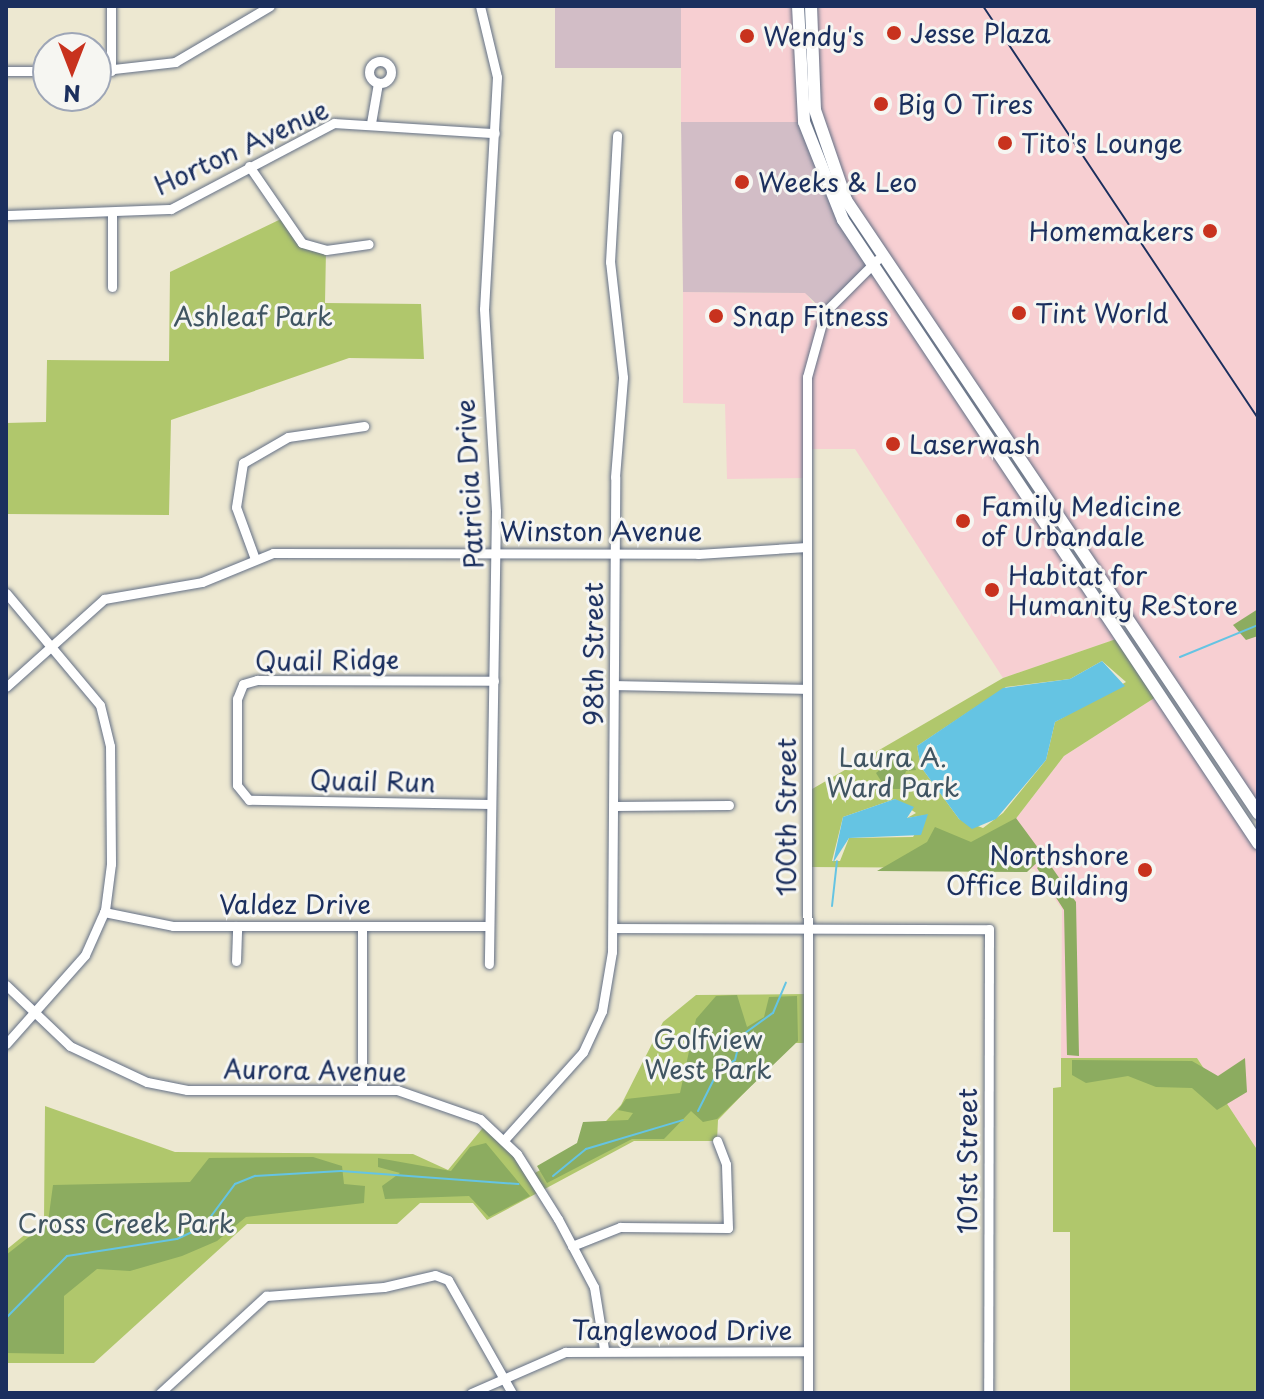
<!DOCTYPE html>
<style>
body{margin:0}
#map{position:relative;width:1264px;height:1399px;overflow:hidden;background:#ede8d1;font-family:"Playpen Sans",sans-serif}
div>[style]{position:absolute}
.built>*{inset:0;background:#f7cfd2;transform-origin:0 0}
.industrial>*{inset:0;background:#d2bdc6;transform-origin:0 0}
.green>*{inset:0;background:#b0c76c}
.forest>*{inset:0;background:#8cac60}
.water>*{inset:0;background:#65c4e3}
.stream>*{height:2px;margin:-1px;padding:0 1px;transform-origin:1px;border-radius:1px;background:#65c4e3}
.roads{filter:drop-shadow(0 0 2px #647086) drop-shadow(0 0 2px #647086)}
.minor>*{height:9px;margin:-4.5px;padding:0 4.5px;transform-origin:4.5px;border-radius:4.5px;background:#fff}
.minor>.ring{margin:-4.5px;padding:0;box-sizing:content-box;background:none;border:9px solid #fff;border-radius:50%}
.major>*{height:12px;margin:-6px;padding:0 6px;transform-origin:6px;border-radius:6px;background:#fff}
.rail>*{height:2px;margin:-1px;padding:0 1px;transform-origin:1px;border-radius:1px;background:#1b2f5e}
.dots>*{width:22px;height:22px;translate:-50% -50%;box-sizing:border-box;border:4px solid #f6f6f2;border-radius:50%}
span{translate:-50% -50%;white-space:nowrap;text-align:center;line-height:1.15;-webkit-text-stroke:6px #f6f6f2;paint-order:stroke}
.poi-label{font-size:26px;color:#1b2f5e}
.left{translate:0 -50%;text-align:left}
.right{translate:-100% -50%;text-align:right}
.street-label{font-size:26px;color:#1b2f5e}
.park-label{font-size:26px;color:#405562}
.frame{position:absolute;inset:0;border:8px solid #1b2f5e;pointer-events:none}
.north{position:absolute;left:32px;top:32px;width:80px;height:80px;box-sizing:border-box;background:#f6f6f2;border:2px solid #9ea6b7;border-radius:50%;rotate:180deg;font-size:22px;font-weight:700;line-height:32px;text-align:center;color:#1b2f5e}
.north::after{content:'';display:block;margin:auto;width:28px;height:36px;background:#c8321e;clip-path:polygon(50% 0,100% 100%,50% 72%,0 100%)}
</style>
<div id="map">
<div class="built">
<i style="left:681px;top:6px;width:117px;height:116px"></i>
<i style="clip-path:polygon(811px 6px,1258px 6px,1258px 813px,846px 200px,820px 131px)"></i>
<i style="clip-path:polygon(871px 264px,1122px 637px,1003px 678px,855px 449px,807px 449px,807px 478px,727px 479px,725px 404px,683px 403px,683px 292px,806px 293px,813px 303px,834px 298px)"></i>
<i style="clip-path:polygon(1159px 695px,1258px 843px,1258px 1151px,1197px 1058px,1061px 1058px,1062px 909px,1034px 869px,978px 868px,1064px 756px)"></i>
</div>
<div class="industrial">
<i style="left:555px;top:6px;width:126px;height:62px"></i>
<i style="clip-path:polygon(681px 122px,804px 122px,871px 264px,825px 312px,805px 293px,683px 292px)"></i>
</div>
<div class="green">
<i style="clip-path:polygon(281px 219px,293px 237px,326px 250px,325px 303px,421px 304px,424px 359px,349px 358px,171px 420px,169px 515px,6px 514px,6px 423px,46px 422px,47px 360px,169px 361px,170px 272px)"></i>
<i style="clip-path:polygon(evenodd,1122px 637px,1159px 695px,1064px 756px,978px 868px,808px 867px,807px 792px,1003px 678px,1122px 637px,1102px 661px,1126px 682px,1055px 722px,1046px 760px,1003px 813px,983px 828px,959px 819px,921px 767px,917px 746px,1006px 687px,1070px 679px,1102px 661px,1122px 637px,895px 799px,916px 813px,907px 818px,927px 815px,913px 837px,849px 838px,840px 861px,832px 861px,843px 817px,895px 799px)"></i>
<i style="clip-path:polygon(807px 994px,808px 1043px,792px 1043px,718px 1120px,717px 1141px,634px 1141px,487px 1220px,473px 1203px,420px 1203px,397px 1224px,247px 1224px,94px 1363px,6px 1363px,6px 1250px,44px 1219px,45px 1106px,175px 1152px,413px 1154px,448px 1170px,486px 1124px,531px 1175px,580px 1149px,621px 1105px,663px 1022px,696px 995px)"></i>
<i style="clip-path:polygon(1061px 1058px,1197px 1058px,1258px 1151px,1258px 1393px,1070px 1393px,1070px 1232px,1053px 1232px,1053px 1088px,1061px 1087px)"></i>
</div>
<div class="forest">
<i style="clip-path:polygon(1258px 609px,1258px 636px,1246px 640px,1233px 625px)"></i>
<i style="clip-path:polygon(900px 753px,910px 753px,916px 770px,906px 771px,900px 789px,886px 789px,876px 773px)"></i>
<i style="clip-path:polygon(1016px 818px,1044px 856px,1027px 872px,877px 871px,927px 842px,935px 827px,971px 842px)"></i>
<i style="clip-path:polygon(1046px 859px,1076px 902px,1079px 1056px,1067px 1055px,1064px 910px,1037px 868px)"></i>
<i style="clip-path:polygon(737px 995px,747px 1027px,764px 1017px,769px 997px,797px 996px,798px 1041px,717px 1119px,703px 1122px,691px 1111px,664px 1139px,632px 1139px,547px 1183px,537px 1166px,577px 1143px,583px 1122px,628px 1120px,633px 1113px,618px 1110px,626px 1099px,680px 1093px,696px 1019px,716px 996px)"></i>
<i style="clip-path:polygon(1245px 1058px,1247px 1092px,1217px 1110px,1192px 1088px,1156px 1087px,1128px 1076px,1086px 1083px,1072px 1075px,1072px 1060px,1192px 1061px,1218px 1076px)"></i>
<i style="clip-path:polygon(486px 1143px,530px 1196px,489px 1217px,469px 1196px,385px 1199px,382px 1186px,400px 1173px,378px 1167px,378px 1158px,451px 1171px,470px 1147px)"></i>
<i style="clip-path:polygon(313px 1157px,342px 1166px,344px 1184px,365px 1186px,364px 1203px,246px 1217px,217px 1241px,182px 1256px,130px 1271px,97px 1269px,64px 1296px,64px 1354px,6px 1353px,6px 1255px,48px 1222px,53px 1185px,190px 1182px,209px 1158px)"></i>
</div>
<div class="water">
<i style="clip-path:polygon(1102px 661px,1125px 686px,1055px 722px,1046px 760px,996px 819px,972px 829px,959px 819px,921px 767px,917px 746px,1003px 688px,1070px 679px)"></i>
<i style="clip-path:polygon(895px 799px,914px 807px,907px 818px,928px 814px,921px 835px,849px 838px,833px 863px,843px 817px)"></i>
</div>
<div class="stream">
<i style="left:1180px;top:657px;width:84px;rotate:-22.3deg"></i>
<i style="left:832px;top:906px;width:45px;rotate:-83.7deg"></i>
<i style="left:698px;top:1111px;width:45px;rotate:-63.4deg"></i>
<i style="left:718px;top:1071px;width:20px;rotate:-33deg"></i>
<i style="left:735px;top:1060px;width:25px;rotate:-76deg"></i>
<i style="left:741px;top:1036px;width:39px;rotate:-36deg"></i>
<i style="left:773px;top:1013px;width:33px;rotate:-67deg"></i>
<i style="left:553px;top:1176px;width:43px;rotate:-39.3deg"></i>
<i style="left:586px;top:1149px;width:101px;rotate:-16.6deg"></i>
<i style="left:6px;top:1318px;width:87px;rotate:-45.5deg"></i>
<i style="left:67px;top:1256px;width:111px;rotate:-8.8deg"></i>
<i style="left:177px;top:1239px;width:29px;rotate:-25deg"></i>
<i style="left:203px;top:1227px;width:54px;rotate:-53.3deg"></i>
<i style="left:235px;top:1184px;width:22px;rotate:-22deg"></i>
<i style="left:255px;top:1176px;width:86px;rotate:-3.3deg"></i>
<i style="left:341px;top:1171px;width:178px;rotate:4.2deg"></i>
</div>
<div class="roads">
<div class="minor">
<i style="left:111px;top:6px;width:65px;rotate:90deg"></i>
<i style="left:480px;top:6px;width:73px;rotate:76.5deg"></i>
<i style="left:497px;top:77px;width:232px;rotate:93.2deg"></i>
<i style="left:484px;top:309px;width:202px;rotate:86.6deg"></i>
<i style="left:496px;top:511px;width:453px;rotate:90.9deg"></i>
<i class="ring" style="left:369px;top:61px;width:13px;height:13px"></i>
<i style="left:6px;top:71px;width:42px"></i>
<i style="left:96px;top:71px;width:80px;rotate:-6.5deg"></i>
<i style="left:175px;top:62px;width:110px;rotate:-30.5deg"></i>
<i style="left:371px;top:123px;width:41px;rotate:-80.1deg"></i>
<i style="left:249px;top:166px;width:93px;rotate:55.5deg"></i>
<i style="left:302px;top:243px;width:25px;rotate:16deg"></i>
<i style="left:326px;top:250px;width:43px;rotate:-7.9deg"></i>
<i style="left:6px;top:215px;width:165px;rotate:-2.1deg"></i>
<i style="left:171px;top:209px;width:184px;rotate:-27.8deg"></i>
<i style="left:334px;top:123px;width:161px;rotate:3.6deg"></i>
<i style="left:112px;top:215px;width:72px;rotate:90deg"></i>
<i style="left:255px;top:559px;width:55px;rotate:-110.1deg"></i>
<i style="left:236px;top:507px;width:45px;rotate:-81deg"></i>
<i style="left:243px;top:463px;width:52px;rotate:-30deg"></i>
<i style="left:288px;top:437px;width:77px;rotate:-8.2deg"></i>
<i style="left:6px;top:593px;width:146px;rotate:50deg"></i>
<i style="left:100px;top:705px;width:42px;rotate:76.3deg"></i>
<i style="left:110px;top:746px;width:118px;rotate:89.5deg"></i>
<i style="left:111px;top:864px;width:46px;rotate:97.4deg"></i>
<i style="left:105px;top:910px;width:49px;rotate:114deg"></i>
<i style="left:85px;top:955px;width:119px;rotate:131.6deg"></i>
<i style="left:616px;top:685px;width:191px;rotate:1.2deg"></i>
<i style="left:6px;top:687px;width:132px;rotate:-41.9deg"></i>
<i style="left:104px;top:599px;width:99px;rotate:-9.8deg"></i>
<i style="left:202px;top:582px;width:77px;rotate:-22.2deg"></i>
<i style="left:273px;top:553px;width:425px;rotate:0.1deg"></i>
<i style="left:698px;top:554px;width:109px;rotate:-3.7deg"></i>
<i style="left:490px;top:804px;width:241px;rotate:-179deg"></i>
<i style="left:249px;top:800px;width:19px;rotate:-129deg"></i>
<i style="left:237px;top:785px;width:86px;rotate:-90deg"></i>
<i style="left:237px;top:699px;width:16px;rotate:-68deg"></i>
<i style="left:243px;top:684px;width:15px;rotate:-16deg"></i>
<i style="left:257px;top:680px;width:237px;rotate:0.2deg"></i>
<i style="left:614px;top:806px;width:115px;rotate:-0.5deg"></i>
<i style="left:104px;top:912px;width:70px;rotate:11.5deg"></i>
<i style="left:173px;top:926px;width:315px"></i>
<i style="left:613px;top:928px;width:376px;rotate:0.2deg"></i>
<i style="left:989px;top:929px;width:464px;rotate:90.1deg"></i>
<i style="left:236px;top:961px;width:35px;rotate:-88deg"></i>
<i style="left:6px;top:985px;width:88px;rotate:43.6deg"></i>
<i style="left:70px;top:1046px;width:85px;rotate:25.1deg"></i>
<i style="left:147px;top:1082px;width:41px;rotate:11.3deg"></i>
<i style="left:187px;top:1090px;width:210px"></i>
<i style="left:397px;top:1090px;width:88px;rotate:19.3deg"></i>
<i style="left:480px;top:1119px;width:51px;rotate:43.4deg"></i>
<i style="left:517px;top:1154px;width:77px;rotate:57.8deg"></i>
<i style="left:558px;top:1219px;width:77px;rotate:62.1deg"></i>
<i style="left:594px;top:1287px;width:63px;rotate:80.8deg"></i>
<i style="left:362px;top:1090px;width:164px;rotate:-90deg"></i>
<i style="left:504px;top:1140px;width:118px;rotate:-48.1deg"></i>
<i style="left:583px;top:1052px;width:45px;rotate:-65.1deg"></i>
<i style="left:602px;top:1011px;width:60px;rotate:-80.4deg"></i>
<i style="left:612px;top:952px;width:475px;rotate:-89.6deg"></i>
<i style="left:615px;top:477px;width:100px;rotate:-85.4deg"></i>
<i style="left:623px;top:377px;width:116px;rotate:-96.4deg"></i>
<i style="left:610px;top:262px;width:127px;rotate:-86.8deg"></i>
<i style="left:572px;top:1246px;width:52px;rotate:-21.6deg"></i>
<i style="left:620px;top:1227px;width:108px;rotate:0.5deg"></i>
<i style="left:728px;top:1228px;width:64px;rotate:-91.8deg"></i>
<i style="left:726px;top:1164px;width:25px;rotate:-111deg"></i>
<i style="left:160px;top:1393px;width:144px;rotate:-42.5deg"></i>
<i style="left:266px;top:1296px;width:118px;rotate:-4.4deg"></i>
<i style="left:384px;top:1287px;width:52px;rotate:-13.2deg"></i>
<i style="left:435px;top:1275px;width:14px;rotate:21deg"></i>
<i style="left:448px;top:1280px;width:130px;rotate:60.5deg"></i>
<i style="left:471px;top:1393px;width:103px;rotate:-23.6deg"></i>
<i style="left:565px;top:1352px;width:243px;rotate:-0.2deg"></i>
<i style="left:808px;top:1393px;width:1016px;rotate:-90.06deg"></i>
<i style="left:807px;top:377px;width:67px;rotate:-74.5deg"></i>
<i style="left:825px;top:312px;width:74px;rotate:-45deg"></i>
</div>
<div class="major">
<i style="left:798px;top:6px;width:116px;rotate:87deg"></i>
<i style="left:804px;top:122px;width:105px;rotate:68.3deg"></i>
<i style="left:843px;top:220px;width:749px;rotate:56.33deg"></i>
<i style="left:811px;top:6px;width:104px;rotate:87.8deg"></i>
<i style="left:815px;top:110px;width:95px;rotate:71deg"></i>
<i style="left:846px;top:200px;width:739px;rotate:56.09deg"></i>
</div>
</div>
<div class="rail">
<i style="left:983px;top:6px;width:495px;rotate:56.3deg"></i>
</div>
<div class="dots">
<i style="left:894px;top:33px;background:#c8321e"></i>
<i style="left:747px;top:36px;background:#c8321e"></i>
<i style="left:881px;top:104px;background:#c8321e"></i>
<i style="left:1005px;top:143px;background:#c8321e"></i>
<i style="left:742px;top:182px;background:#c8321e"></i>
<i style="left:1210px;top:231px;background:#c8321e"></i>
<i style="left:1019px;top:313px;background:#c8321e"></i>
<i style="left:716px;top:316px;background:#c8321e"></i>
<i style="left:893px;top:444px;background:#c8321e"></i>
<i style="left:963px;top:521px;background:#c8321e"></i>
<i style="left:992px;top:590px;background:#c8321e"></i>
<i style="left:1145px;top:870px;background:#c8321e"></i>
</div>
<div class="poi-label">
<span class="left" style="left:910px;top:33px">Jesse Plaza</span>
<span class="left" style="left:763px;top:36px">Wendy's</span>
<span class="left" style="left:897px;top:104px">Big O Tires</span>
<span class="left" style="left:1021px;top:143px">Tito's Lounge</span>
<span class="left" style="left:758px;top:182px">Weeks &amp; Leo</span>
<span class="right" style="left:1194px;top:231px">Homemakers</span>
<span class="left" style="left:1035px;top:313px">Tint World</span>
<span class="left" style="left:732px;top:316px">Snap Fitness</span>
<span class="left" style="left:909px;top:444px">Laserwash</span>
<span class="left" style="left:981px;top:521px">Family Medicine<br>of Urbandale</span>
<span class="left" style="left:1008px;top:590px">Habitat for<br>Humanity ReStore</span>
<span class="right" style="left:1129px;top:870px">Northshore<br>Office Building</span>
</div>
<div class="street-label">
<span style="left:241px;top:147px;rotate:-25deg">Horton Avenue</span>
<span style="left:469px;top:484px;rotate:-93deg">Patricia Drive</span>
<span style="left:601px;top:531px">Winston Avenue</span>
<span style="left:593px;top:654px;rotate:-90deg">98th Street</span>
<span style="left:327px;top:660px;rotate:-1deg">Quail Ridge</span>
<span style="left:373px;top:781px;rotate:1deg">Quail Run</span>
<span style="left:786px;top:817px;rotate:-90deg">100th Street</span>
<span style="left:295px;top:904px">Valdez Drive</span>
<span style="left:315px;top:1070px;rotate:1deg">Aurora Avenue</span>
<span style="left:967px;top:1161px;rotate:-90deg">101st Street</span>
<span style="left:682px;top:1330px">Tanglewood Drive</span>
</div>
<div class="park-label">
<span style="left:253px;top:316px">Ashleaf Park</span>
<span style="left:893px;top:772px">Laura A.<br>Ward Park</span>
<span style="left:708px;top:1054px">Golfview<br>West Park</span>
<span style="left:126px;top:1223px">Cross Creek Park</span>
</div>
<div class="frame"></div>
<div class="north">N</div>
</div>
